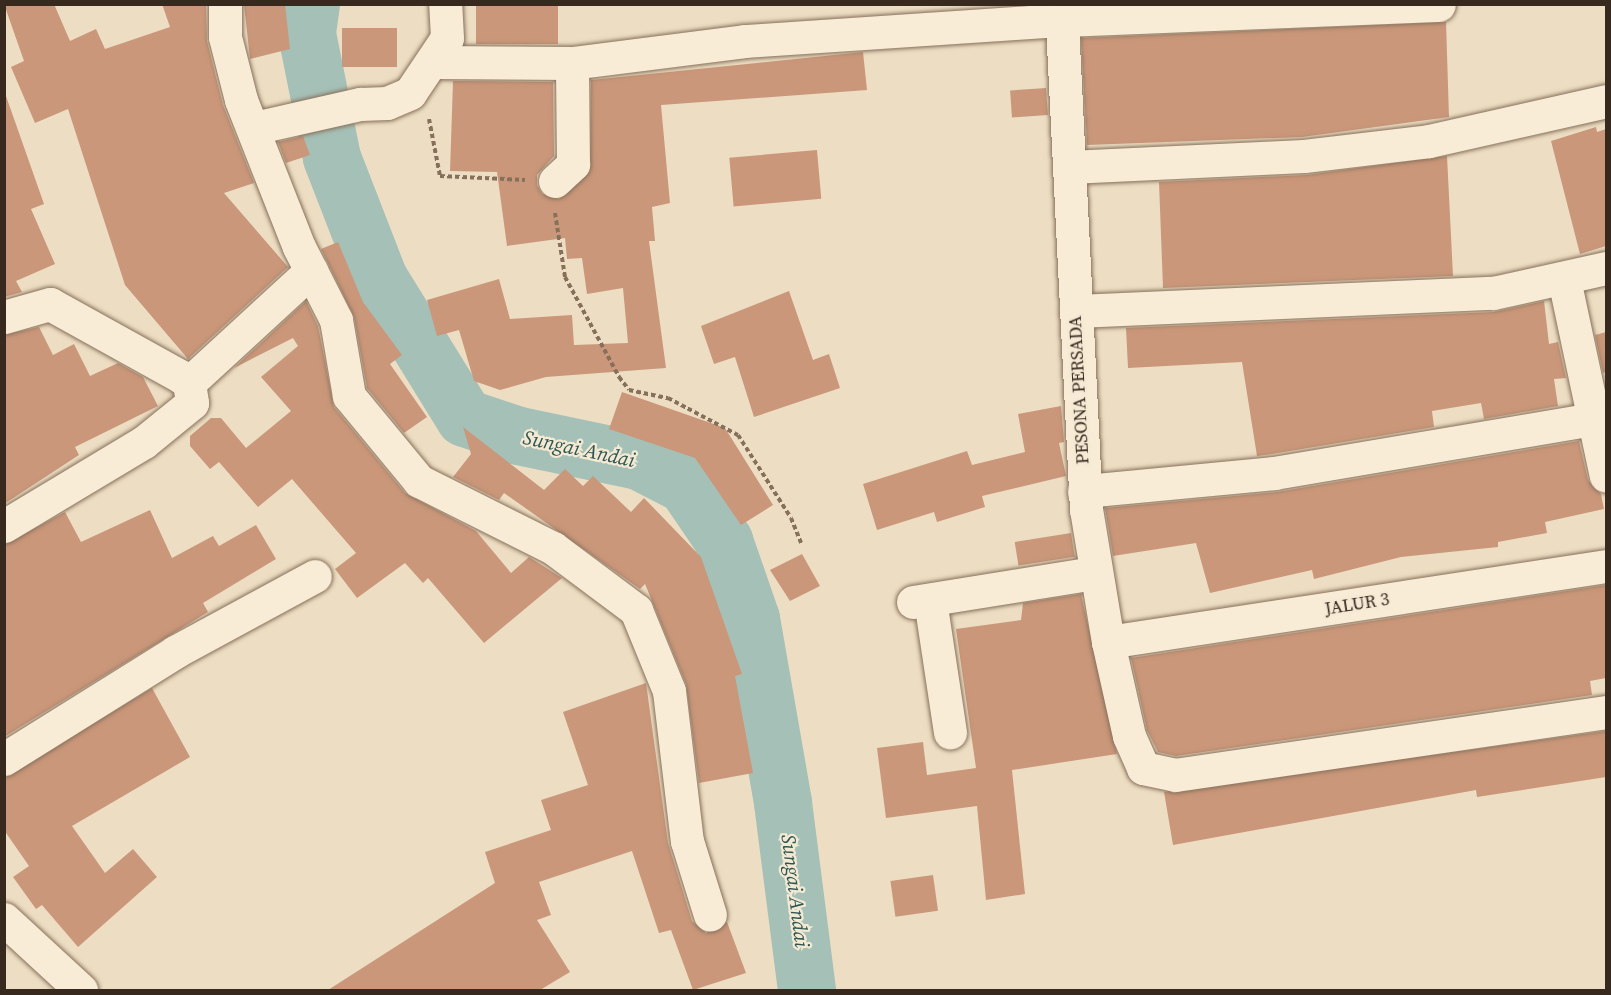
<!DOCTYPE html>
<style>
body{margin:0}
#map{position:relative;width:1611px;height:995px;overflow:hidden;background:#eddec3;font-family:"Source Serif 4",serif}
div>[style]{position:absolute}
.river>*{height:58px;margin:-29px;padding:0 29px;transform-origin:29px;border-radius:29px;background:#a5c0b7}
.building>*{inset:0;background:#ca977a;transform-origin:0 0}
.path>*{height:4px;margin-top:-2px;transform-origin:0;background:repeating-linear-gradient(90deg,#87705b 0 4.5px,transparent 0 7.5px)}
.roads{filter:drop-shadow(0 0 2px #87705b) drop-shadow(0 0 2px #87705b)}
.minor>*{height:33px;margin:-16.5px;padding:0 16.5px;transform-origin:16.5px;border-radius:16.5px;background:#f8ecd7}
span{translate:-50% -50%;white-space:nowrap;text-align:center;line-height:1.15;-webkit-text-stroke:4.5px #f4e9d3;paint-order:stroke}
.street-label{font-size:18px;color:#37291e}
.water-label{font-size:20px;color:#2e5652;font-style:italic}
.frame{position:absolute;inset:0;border:6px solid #37291e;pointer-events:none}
</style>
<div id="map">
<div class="river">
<i style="left:311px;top:4px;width:30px;rotate:98deg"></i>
<i style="left:307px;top:34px;width:126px;rotate:78.6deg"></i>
<i style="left:332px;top:158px;width:130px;rotate:68.8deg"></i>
<i style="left:379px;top:279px;width:163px;rotate:58.3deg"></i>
<i style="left:465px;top:418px;width:57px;rotate:18.4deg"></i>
<i style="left:519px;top:436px;width:123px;rotate:11.8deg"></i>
<i style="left:639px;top:461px;width:53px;rotate:27.1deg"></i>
<i style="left:686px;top:485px;width:68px;rotate:55.8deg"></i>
<i style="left:724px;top:541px;width:83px;rotate:70.9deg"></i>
<i style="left:751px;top:619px;width:187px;rotate:80.1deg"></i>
<i style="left:783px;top:803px;width:189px;rotate:82.7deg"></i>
</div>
<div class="building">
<i style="clip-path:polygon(4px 4px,54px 4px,70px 41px,96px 29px,105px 49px,170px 27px,162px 4px,206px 4px,207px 41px,223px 105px,254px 183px,224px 193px,288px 267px,188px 359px,125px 285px,68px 109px,35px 123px,11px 67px,24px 61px)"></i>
<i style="clip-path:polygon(244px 4px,285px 4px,290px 49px,250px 59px)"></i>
<i style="left:476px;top:4px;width:82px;height:40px"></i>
<i style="clip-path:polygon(1446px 22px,1449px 117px,1302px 137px,1087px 145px,1081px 38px)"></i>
<i style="left:342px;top:28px;width:55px;height:39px"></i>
<i style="clip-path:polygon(863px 52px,867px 90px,661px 105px,670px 203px,652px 207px,655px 241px,649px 241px,666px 368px,546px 377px,500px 390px,474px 381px,459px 330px,437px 336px,427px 300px,499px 279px,510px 319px,572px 315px,574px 345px,628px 343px,623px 288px,587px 294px,582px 258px,567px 259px,565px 238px,507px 246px,497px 172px,450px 171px,453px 81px,553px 82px,554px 156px,537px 175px,537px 185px,542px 194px,559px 199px,590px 171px,591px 80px)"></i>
<i style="left:1046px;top:88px;width:27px;height:36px;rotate:86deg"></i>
<i style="clip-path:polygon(6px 96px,44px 204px,31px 209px,55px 264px,16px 281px,22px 292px,4px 297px)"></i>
<i style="clip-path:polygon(1596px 127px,1597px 132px,1606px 129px,1606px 246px,1580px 254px,1551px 141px)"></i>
<i style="clip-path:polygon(303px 136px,310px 155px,286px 163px,278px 142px)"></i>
<i style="left:817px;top:150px;width:49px;height:88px;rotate:85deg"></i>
<i style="clip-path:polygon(1447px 156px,1453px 276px,1163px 288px,1159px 182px,1306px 175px)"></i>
<i style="clip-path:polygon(338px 242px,363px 302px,402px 355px,390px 364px,427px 417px,404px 433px,367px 388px,354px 317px,321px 249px)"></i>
<i style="clip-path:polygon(789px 291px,813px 360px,829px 354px,840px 388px,754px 417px,735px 357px,714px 364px,701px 326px)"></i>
<i style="clip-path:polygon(306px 301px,318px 326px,334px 407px,405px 493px,476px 531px,511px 573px,529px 557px,562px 578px,484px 643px,428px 578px,423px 583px,405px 563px,357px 598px,335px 569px,356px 553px,292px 479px,258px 507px,219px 462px,210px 469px,190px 446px,190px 436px,211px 418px,221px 418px,246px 448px,291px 411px,261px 377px,298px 346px,293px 338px,234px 368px)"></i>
<i style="clip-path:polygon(1544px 301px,1549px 344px,1558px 342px,1566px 378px,1554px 379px,1558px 406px,1484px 419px,1481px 403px,1432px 411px,1434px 427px,1272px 454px,1257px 456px,1242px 362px,1128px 368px,1126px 328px,1494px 312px)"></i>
<i style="clip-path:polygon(39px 327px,53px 355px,74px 344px,90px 376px,118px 363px,143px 377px,158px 406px,75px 447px,79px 455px,4px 504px,4px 335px)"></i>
<i style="clip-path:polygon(1606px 332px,1606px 372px,1603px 373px,1595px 335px)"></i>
<i style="clip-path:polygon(622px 392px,725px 428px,773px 505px,741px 525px,695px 458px,609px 429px)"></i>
<i style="clip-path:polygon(1061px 406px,1064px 442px,1059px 443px,1066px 476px,982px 496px,985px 507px,937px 522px,934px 512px,877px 530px,863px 484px,967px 451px,972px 465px,1025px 452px,1018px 414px)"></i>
<i style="clip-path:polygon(463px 427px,544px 490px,565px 469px,583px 486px,593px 476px,631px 512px,644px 498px,701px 557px,742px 674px,735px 676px,753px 773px,699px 783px,686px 684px,645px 584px,640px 589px,504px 493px,499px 500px,453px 477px,471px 454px)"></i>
<i style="clip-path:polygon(1579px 441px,1588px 480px,1601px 494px,1604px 509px,1545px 522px,1547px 533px,1498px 542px,1498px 547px,1401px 557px,1314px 579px,1312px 570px,1210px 593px,1196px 543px,1113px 556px,1105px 508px,1277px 492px)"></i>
<i style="clip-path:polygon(150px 510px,172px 558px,213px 536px,219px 546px,256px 525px,276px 559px,203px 603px,208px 612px,4px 737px,4px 545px,65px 512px,81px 542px)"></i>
<i style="left:1071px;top:533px;width:24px;height:57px;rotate:81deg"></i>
<i style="clip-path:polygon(802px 554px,820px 586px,790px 601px,770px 570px)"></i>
<i style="clip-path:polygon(1606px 585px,1606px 678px,1590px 681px,1592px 695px,1176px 756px,1158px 752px,1147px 730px,1131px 658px)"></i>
<i style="clip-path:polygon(1081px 594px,1117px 754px,1012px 770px,1025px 894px,986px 900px,977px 806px,886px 818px,877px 748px,923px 742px,927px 775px,976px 768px,956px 629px,1021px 620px,1023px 603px)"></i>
<i style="clip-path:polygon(646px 683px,668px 843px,692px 921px,706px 933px,727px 922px,746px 973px,693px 990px,671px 930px,659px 933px,632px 851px,539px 882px,551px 915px,537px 920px,570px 972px,540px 990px,328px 990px,495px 883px,485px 852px,551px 830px,541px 800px,588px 785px,563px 712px)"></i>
<i style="clip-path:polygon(152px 688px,190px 757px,72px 826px,105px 873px,133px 849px,157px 877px,78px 947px,42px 905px,36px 909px,13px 877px,29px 866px,4px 830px,4px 778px)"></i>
<i style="clip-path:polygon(1606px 731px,1606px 777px,1477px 797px,1476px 790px,1173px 845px,1164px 792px)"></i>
<i style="left:933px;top:875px;width:36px;height:43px;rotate:82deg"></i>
</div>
<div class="path">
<i style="left:429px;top:119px;width:58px;rotate:79.1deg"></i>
<i style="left:440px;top:176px;width:85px;rotate:2.7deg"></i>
<i style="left:555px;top:213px;width:65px;rotate:81.1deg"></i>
<i style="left:565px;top:277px;width:114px;rotate:61.6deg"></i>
<i style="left:619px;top:377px;width:16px;rotate:52deg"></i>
<i style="left:629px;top:390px;width:40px;rotate:12deg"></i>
<i style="left:668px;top:398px;width:79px;rotate:27.9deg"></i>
<i style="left:738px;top:435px;width:98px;rotate:57.4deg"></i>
<i style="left:791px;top:518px;width:27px;rotate:68deg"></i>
</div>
<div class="roads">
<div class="minor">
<i style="left:225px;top:4px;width:33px;rotate:90deg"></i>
<i style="left:225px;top:37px;width:65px;rotate:75.7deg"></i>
<i style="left:241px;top:100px;width:158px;rotate:68.5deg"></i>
<i style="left:299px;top:247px;width:82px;rotate:63.1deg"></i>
<i style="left:336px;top:320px;width:77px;rotate:80.3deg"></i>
<i style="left:349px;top:396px;width:110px;rotate:50.5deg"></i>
<i style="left:419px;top:481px;width:150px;rotate:26.6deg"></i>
<i style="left:553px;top:548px;width:104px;rotate:36.8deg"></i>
<i style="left:636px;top:610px;width:87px;rotate:67.8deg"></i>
<i style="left:669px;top:691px;width:151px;rotate:83.2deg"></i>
<i style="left:687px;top:841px;width:77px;rotate:72.7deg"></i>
<i style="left:1061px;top:4px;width:506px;rotate:87.17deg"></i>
<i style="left:1086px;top:509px;width:135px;rotate:80.6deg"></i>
<i style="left:1108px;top:642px;width:96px;rotate:77.4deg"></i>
<i style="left:1129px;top:736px;width:35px;rotate:66deg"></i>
<i style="left:1143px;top:768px;width:33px;rotate:12deg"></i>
<i style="left:1175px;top:775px;width:436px;rotate:-8.3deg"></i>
<i style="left:435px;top:62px;width:137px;rotate:0.4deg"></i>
<i style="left:572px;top:63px;width:174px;rotate:-7.2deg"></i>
<i style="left:745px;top:41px;width:318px;rotate:-3.8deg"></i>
<i style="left:1062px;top:20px;width:377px;rotate:-2.3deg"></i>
<i style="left:254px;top:128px;width:109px;rotate:-12.8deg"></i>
<i style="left:360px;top:104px;width:27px;rotate:-2deg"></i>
<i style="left:387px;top:103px;width:25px;rotate:-23deg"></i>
<i style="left:410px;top:93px;width:66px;rotate:-56.1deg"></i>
<i style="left:447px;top:38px;width:34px;rotate:-93deg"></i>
<i style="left:1069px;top:167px;width:235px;rotate:-2.7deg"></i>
<i style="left:1304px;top:156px;width:126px;rotate:-6.8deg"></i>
<i style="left:1429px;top:141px;width:181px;rotate:-12.7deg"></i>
<i style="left:555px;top:181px;width:25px;rotate:-43deg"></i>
<i style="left:573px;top:164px;width:101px;rotate:-90.6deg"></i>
<i style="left:1564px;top:279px;width:201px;rotate:78deg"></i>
<i style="left:1076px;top:311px;width:417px;rotate:-2.5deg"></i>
<i style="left:1493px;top:293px;width:116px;rotate:-12.5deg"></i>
<i style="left:4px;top:317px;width:48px;rotate:-15.8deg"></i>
<i style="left:50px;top:304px;width:149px;rotate:29deg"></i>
<i style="left:180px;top:376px;width:11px;rotate:38deg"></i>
<i style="left:189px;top:383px;width:20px;rotate:81deg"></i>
<i style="left:192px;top:403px;width:62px;rotate:140.9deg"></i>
<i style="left:144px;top:442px;width:163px;rotate:149deg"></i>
<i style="left:189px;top:383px;width:166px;rotate:-42.6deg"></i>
<i style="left:1084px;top:491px;width:191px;rotate:-5.4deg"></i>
<i style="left:1274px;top:473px;width:337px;rotate:-9.6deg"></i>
<i style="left:930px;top:600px;width:134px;rotate:81.4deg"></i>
<i style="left:913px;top:602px;width:184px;rotate:-9.1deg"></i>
<i style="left:1108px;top:642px;width:504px;rotate:-8.68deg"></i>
<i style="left:4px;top:759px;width:202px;rotate:-32deg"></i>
<i style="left:175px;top:652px;width:159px;rotate:-28.5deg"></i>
<i style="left:4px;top:919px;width:105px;rotate:42.7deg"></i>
</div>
</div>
<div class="street-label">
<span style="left:1079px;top:390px;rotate:-93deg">PESONA PERSADA</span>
<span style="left:1357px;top:604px;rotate:-9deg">JALUR 3</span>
</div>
<div class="water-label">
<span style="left:579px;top:449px;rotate:12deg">Sungai Andai</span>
<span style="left:795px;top:891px;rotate:83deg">Sungai Andai</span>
</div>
<div class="frame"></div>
</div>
